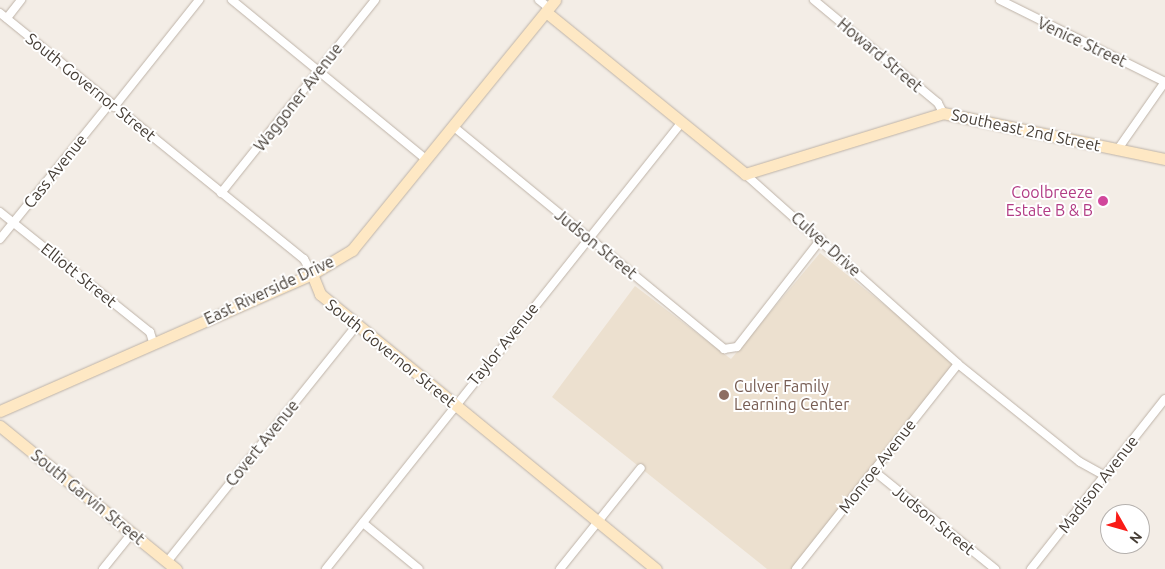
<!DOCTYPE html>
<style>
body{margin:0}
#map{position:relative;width:1165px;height:569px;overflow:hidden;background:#f3ede6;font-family:Ubuntu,sans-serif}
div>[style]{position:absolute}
.education>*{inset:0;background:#ece0cf}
.roads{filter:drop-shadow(0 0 1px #beb3a8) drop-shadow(0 0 1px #beb3a8)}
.street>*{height:8px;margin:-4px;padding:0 4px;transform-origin:4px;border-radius:4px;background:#fff}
.secondary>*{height:11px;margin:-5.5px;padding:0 5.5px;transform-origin:5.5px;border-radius:5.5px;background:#fee8c4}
.dots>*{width:14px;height:14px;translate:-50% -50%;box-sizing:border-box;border:2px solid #fff;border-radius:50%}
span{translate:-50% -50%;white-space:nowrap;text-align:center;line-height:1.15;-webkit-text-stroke:4px #fff;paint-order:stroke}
.street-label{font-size:16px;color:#453d35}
.hotel-label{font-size:16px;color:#b23c85}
.right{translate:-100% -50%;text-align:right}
.education-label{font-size:16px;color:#785e54}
.left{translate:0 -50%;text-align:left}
.north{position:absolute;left:1100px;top:504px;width:50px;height:50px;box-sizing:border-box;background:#fff;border:1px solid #b5b1ae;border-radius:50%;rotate:128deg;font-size:14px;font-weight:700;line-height:20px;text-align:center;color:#453d35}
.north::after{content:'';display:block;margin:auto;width:18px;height:22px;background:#f91b17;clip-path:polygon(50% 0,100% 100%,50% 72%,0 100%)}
</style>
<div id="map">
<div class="education">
<i style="clip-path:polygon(820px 253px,958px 364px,796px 569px,767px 569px,552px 397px,635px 286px,731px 359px)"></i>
</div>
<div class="roads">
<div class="street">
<i style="left:232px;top:0;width:252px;rotate:39.4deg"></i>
<i style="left:539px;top:0;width:13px;rotate:39deg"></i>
<i style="left:814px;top:0;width:161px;rotate:39.7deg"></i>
<i style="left:938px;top:103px;width:11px;rotate:63deg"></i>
<i style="left:1000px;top:0;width:184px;rotate:26.4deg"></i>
<i style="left:0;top:13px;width:391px;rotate:39deg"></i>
<i style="left:304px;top:259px;width:17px;rotate:62deg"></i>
<i style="left:7px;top:18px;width:23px;rotate:-52deg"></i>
<i style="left:114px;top:107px;width:137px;rotate:-51.5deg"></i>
<i style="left:454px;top:127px;width:350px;rotate:39.4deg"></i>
<i style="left:724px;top:349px;width:13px;rotate:-9deg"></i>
<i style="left:737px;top:347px;width:137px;rotate:-52.1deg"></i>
<i style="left:1118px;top:149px;width:82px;rotate:-55deg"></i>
<i style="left:745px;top:174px;width:285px;rotate:41.7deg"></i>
<i style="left:958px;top:364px;width:156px;rotate:38.8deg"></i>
<i style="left:1080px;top:462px;width:29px;rotate:29deg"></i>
<i style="left:221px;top:193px;width:247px;rotate:-51.4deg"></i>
<i style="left:0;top:212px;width:192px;rotate:38.7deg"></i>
<i style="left:150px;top:332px;width:10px;rotate:73deg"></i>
<i style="left:0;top:239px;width:175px;rotate:-51deg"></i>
<i style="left:874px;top:471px;width:156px;rotate:39deg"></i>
<i style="left:363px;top:523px;width:72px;rotate:39.4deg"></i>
<i style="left:167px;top:562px;width:304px;rotate:-51.3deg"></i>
<i style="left:103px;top:569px;width:46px;rotate:-51.1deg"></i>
<i style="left:326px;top:569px;width:571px;rotate:-51.47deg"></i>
<i style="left:560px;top:569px;width:129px;rotate:-51.3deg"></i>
<i style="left:796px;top:569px;width:261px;rotate:-51.7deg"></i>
<i style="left:1031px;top:569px;width:216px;rotate:-51.8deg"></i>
</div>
<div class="secondary">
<i style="left:546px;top:12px;width:257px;rotate:39.1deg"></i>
<i style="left:745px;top:174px;width:207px;rotate:-17.1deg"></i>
<i style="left:943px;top:113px;width:227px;rotate:11.7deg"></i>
<i style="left:312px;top:274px;width:22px;rotate:68deg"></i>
<i style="left:320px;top:294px;width:434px;rotate:39.3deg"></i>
<i style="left:0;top:411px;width:341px;rotate:-23.7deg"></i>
<i style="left:312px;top:274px;width:47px;rotate:-31deg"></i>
<i style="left:352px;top:250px;width:322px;rotate:-50.9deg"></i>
<i style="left:0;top:426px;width:227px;rotate:39.1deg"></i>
</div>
</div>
<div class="dots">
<i style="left:1103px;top:201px;background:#d1479c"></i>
<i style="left:724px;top:395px;background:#8d6e63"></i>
</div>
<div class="street-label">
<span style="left:1082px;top:42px;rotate:25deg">Venice Street</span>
<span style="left:880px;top:55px;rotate:40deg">Howard Street</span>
<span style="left:91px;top:87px;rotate:39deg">South Governor Street</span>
<span style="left:298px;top:97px;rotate:-52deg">Waggoner Avenue</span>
<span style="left:1026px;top:130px;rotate:12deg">Southeast 2nd Street</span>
<span style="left:55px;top:171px;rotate:-51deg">Cass Avenue</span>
<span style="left:596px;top:244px;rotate:39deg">Judson Street</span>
<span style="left:826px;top:244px;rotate:42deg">Culver Drive</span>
<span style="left:79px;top:275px;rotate:39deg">Elliott Street</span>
<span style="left:269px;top:290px;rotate:-25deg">East Riverside Drive</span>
<span style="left:503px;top:344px;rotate:-51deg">Taylor Avenue</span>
<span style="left:391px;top:353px;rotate:39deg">South Governor Street</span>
<span style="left:262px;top:443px;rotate:-51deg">Covert Avenue</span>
<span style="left:877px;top:466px;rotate:-52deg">Monroe Avenue</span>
<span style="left:1098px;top:484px;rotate:-52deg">Madison Avenue</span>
<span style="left:88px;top:497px;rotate:39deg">South Garvin Street</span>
<span style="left:934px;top:520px;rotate:39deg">Judson Street</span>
</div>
<div class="hotel-label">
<span class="right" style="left:1093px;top:201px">Coolbreeze<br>Estate B &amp; B</span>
</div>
<div class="education-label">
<span class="left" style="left:734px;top:395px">Culver Family<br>Learning Center</span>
</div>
<div class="north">N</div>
</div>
